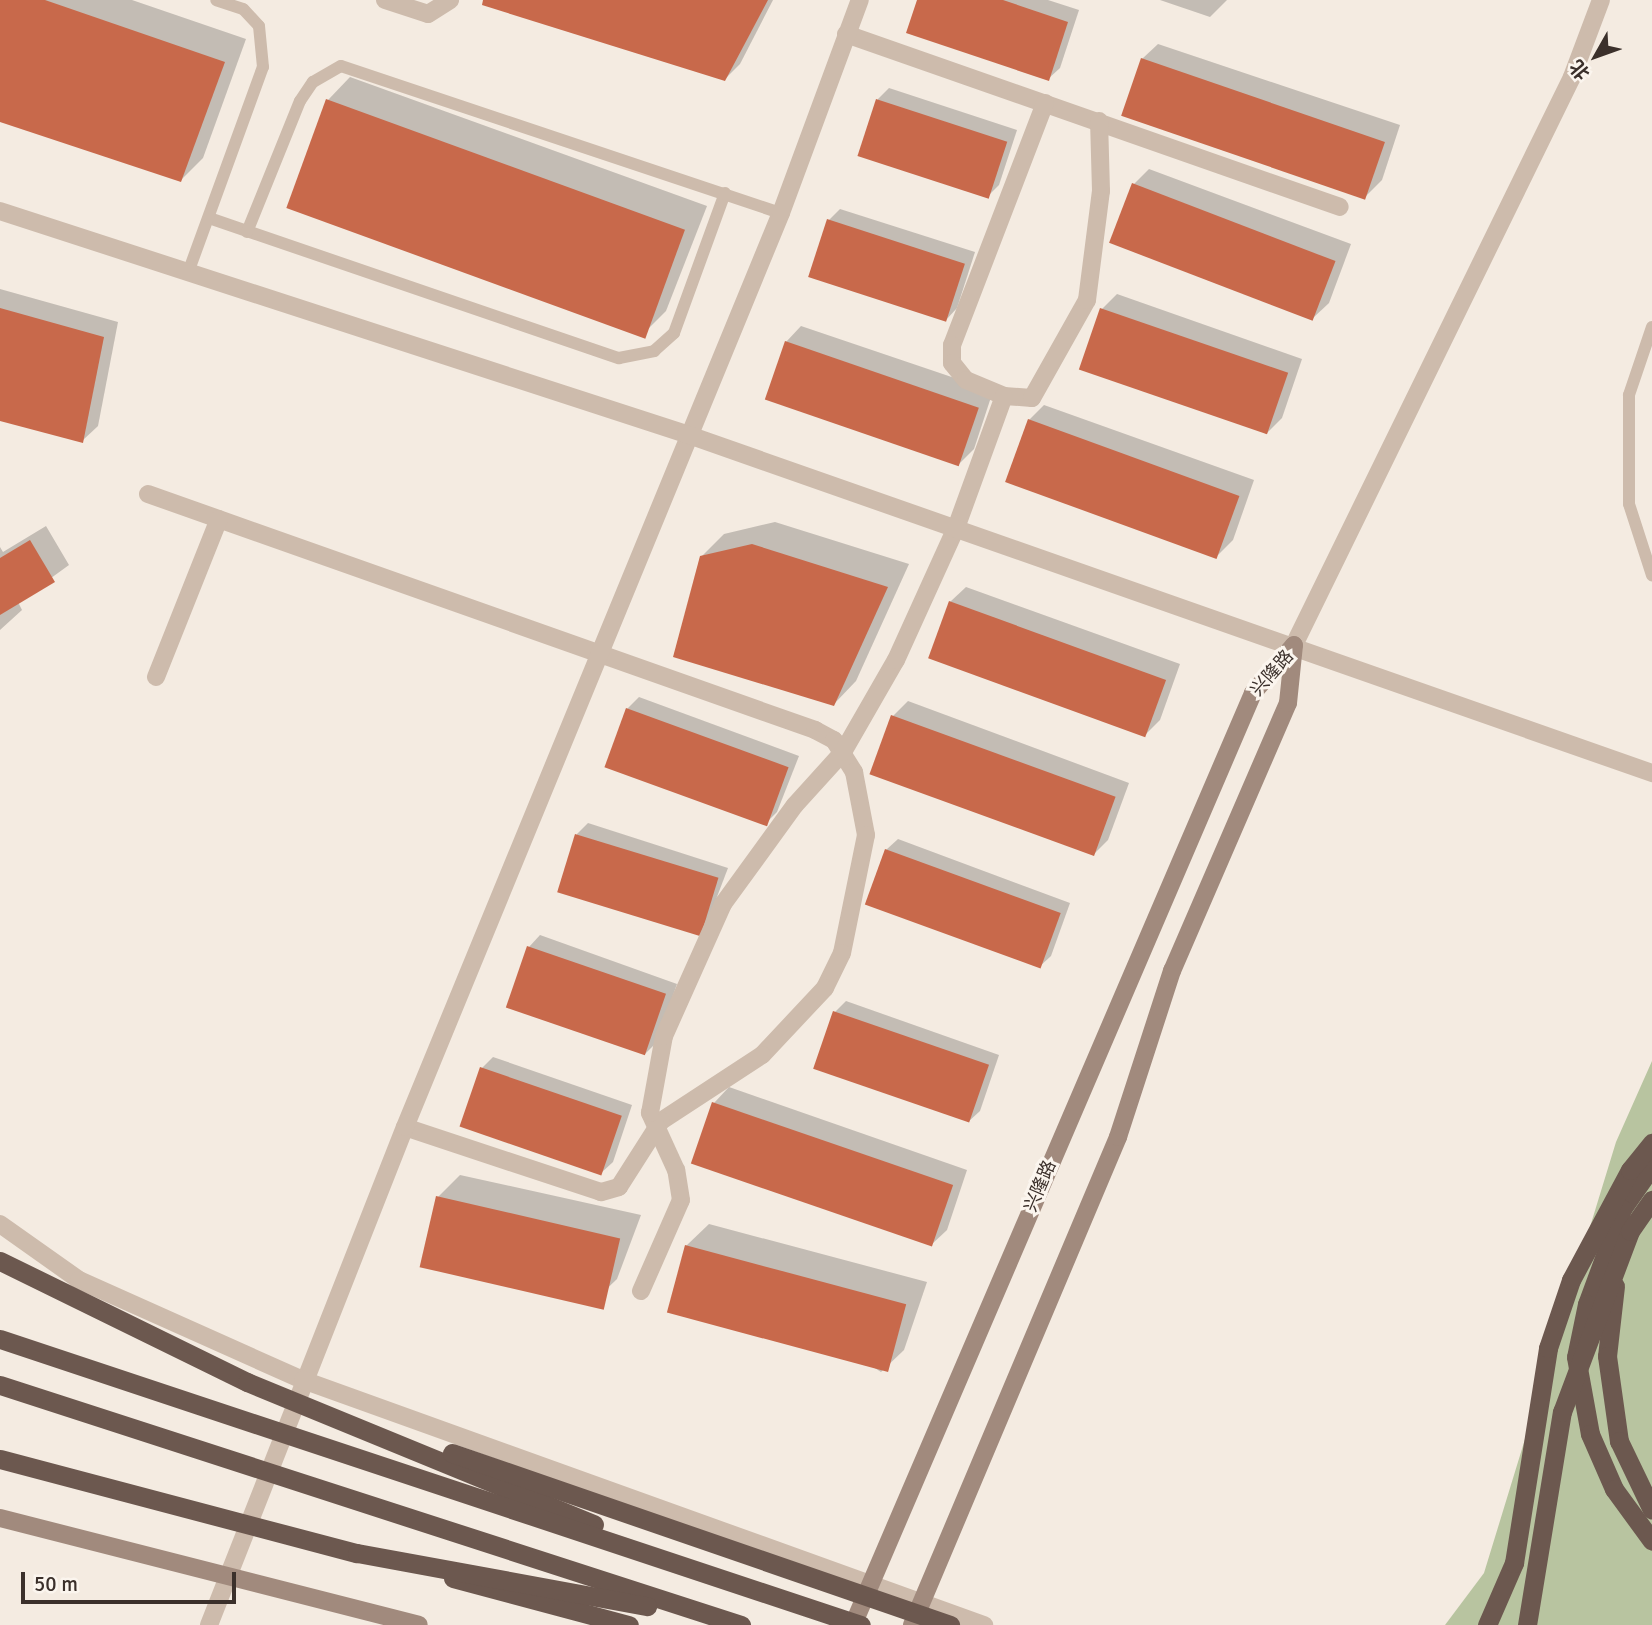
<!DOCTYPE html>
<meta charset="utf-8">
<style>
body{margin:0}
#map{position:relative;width:1652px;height:1625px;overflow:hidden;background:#f4ebe1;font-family:Signika,"Noto Sans SC",sans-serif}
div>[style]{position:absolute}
.green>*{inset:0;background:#b8c4a0}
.shadow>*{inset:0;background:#0003}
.building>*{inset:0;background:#c8694b;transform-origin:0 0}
.service>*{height:12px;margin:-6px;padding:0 6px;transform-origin:6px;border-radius:6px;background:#cdbbac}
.minor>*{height:18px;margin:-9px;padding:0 9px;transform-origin:9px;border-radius:9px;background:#cdbbac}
.tertiary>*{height:18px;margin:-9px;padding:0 9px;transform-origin:9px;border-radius:9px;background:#cdbbac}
.secondary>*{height:18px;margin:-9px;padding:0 9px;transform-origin:9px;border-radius:9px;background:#a18a7d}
.trunk>*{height:19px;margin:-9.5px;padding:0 9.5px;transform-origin:9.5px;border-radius:9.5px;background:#6c584f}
.trunk-bridge>*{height:19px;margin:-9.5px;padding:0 9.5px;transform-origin:9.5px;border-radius:9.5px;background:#6c584f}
span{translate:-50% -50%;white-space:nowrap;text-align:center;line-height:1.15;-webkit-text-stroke:6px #fbf5ee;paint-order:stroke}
.street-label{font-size:18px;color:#3b302b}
.north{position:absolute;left:1561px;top:21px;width:70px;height:70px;-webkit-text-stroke:5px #fbf5ee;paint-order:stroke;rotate:230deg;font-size:19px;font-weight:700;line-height:28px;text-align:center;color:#3b302b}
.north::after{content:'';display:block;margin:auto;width:24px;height:32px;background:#3b302b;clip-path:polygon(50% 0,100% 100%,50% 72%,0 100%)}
.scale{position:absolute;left:21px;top:1572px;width:215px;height:32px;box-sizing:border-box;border:4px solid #3b302b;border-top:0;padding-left:9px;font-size:21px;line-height:24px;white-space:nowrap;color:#3b302b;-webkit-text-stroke:5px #fbf5ee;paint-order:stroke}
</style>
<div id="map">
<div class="green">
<i style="clip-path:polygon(1652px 1061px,1652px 1625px,1445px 1625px,1484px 1573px,1616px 1142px)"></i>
</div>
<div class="shadow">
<i style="clip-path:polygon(0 0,132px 0,246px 39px,203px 158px,181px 180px,0 120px)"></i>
<i style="clip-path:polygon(526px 0,773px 0,740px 64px,725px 79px)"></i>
<i style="clip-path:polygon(919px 0,1048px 0,1079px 10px,1060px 68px,1048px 79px)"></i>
<i style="clip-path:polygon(1160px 0,1227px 0,1210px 17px)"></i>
<i style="clip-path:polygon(1158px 44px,1400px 125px,1382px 180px,1366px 196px,1142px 59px)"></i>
<i style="clip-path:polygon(350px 77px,707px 206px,666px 311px,643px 334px,328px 100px)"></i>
<i style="clip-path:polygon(889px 88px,1017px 130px,999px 185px,988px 196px,860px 155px,878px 99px)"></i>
<i style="clip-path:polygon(1149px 169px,1351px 244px,1329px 303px,1313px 318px,1134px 184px)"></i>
<i style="clip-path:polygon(840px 209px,975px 252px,957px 308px,946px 320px,829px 220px)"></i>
<i style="clip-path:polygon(0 289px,118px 322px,98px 426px,82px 441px,0 419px)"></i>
<i style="clip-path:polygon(1117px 294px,1302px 359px,1282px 418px,1266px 434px,1102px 309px)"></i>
<i style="clip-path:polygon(801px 326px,993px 391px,974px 449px,959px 464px,786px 342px)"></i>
<i style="clip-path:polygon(1044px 405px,1254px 480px,1233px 540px,1218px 555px,1029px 420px)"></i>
<i style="clip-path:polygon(775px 522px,909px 564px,856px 681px,834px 704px,701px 557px,724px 534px)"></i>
<i style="clip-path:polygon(46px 526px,69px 565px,18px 602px,22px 610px,0 630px,0 547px,3px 552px)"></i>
<i style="clip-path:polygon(966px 587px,1180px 664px,1160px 720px,1145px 735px,950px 602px)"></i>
<i style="clip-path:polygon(639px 697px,799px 756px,777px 812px,765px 824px,627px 709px)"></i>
<i style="clip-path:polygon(908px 701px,1129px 783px,1108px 840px,1093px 855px,893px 716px)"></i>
<i style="clip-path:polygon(588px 823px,728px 868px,707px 923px,696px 934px,559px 890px,577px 834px)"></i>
<i style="clip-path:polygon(898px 839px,1070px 903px,1051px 956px,1039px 967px,886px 850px)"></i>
<i style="clip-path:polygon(540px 935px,677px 984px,656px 1043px,645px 1054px,529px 947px)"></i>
<i style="clip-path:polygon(846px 1001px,999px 1055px,980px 1111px,968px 1122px,835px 1012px)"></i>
<i style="clip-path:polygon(493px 1057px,632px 1105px,613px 1162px,601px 1173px,482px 1068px)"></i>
<i style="clip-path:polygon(729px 1087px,967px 1170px,947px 1230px,931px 1245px,714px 1103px)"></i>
<i style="clip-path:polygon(460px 1175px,641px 1215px,617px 1279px,594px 1301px,438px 1197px)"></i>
<i style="clip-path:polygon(709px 1224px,927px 1282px,904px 1350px,881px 1372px,686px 1246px)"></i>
</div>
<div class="building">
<i style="clip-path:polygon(0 0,45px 0,225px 62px,181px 182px,0 122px)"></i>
<i style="clip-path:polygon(483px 0,768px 0,725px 81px,482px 5px)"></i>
<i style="clip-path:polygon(917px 0,1003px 0,1068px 22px,1049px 81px,906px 33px)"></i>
<i style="left:1141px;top:58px;width:258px;height:61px;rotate:19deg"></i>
<i style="left:326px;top:99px;width:382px;height:116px;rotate:20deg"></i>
<i style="left:876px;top:99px;width:138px;height:60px;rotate:18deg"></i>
<i style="left:1132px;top:183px;width:218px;height:64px;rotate:21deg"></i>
<i style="left:827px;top:219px;width:145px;height:61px;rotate:18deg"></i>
<i style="clip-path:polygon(0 308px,104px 337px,83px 443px,0 421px)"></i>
<i style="left:1100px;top:308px;width:199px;height:65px;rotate:19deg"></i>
<i style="left:785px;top:341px;width:205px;height:62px;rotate:19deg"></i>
<i style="left:1028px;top:419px;width:225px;height:67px;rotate:20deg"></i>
<i style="clip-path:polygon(30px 540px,55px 582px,0 615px,0 558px)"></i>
<i style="clip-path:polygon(752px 544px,888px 587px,834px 706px,673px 657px,700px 556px)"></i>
<i style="left:949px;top:601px;width:231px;height:61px;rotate:20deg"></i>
<i style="left:626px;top:708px;width:173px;height:63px;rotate:20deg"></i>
<i style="left:891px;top:715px;width:239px;height:63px;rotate:20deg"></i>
<i style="left:575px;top:834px;width:150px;height:61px;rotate:17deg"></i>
<i style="left:885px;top:849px;width:187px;height:59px;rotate:20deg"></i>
<i style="left:527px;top:946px;width:147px;height:65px;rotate:19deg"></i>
<i style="left:833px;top:1011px;width:165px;height:61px;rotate:19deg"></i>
<i style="left:480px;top:1067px;width:150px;height:63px;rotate:19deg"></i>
<i style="left:712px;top:1102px;width:255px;height:65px;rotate:19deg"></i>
<i style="left:436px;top:1196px;width:189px;height:73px;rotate:13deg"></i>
<i style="left:685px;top:1245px;width:229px;height:70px;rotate:15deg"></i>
</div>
<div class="service">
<i style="left:212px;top:219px;width:430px;rotate:18.9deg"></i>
<i style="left:619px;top:358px;width:36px;rotate:-11deg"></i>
<i style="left:654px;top:351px;width:27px;rotate:-42deg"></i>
<i style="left:674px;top:333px;width:149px;rotate:-70deg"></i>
<i style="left:247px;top:232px;width:141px;rotate:-68deg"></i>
<i style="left:300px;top:101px;width:23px;rotate:-56deg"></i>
<i style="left:313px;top:82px;width:32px;rotate:-30deg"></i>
<i style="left:341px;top:66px;width:464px;rotate:18.5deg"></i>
<i style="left:189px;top:270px;width:216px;rotate:-70deg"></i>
<i style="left:263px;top:67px;width:41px;rotate:-95.6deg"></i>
<i style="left:259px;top:26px;width:23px;rotate:-133deg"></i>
<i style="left:243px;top:9px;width:28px;rotate:-162deg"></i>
<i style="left:1652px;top:327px;width:72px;rotate:108.7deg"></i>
<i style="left:1629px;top:395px;width:109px;rotate:90deg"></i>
<i style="left:1629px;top:504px;width:75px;rotate:72.1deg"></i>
</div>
<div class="minor">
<i style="left:385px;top:0;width:45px;rotate:18deg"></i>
<i style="left:428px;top:14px;width:26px;rotate:-32deg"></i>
<i style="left:846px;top:34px;width:523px;rotate:19.3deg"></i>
<i style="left:1045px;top:103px;width:259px;rotate:111deg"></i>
<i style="left:952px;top:345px;width:18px;rotate:90deg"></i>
<i style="left:952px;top:363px;width:22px;rotate:51deg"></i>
<i style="left:966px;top:380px;width:41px;rotate:22.8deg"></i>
<i style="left:1004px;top:396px;width:28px;rotate:4deg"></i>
<i style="left:1032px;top:398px;width:112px;rotate:-60.7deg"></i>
<i style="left:1087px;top:300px;width:110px;rotate:-82.7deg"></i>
<i style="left:1101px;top:191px;width:70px;rotate:-91.6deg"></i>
<i style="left:148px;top:494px;width:708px;rotate:19.48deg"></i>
<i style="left:815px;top:730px;width:21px;rotate:28deg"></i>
<i style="left:834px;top:740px;width:38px;rotate:58deg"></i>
<i style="left:854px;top:772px;width:64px;rotate:79.2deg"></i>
<i style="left:866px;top:835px;width:120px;rotate:101.5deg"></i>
<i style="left:842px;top:953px;width:39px;rotate:116deg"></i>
<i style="left:825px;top:988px;width:92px;rotate:133.2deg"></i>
<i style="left:762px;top:1055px;width:121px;rotate:146.8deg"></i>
<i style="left:661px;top:1121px;width:78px;rotate:122.5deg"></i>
<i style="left:619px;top:1187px;width:19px;rotate:164deg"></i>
<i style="left:601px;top:1192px;width:206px;rotate:-161.7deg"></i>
<i style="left:156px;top:677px;width:170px;rotate:-68.3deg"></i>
<i style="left:641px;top:1291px;width:99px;rotate:-66.3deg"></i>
<i style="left:681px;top:1200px;width:30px;rotate:-99deg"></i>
<i style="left:676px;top:1170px;width:63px;rotate:-114.5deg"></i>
<i style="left:650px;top:1113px;width:78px;rotate:-79.7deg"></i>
<i style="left:664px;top:1036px;width:145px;rotate:-65.9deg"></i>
<i style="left:723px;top:904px;width:122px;rotate:-54deg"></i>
<i style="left:795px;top:805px;width:72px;rotate:-47.8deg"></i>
<i style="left:843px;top:752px;width:106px;rotate:-60.1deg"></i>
<i style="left:896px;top:660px;width:145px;rotate:-65.6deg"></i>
<i style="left:956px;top:528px;width:140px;rotate:-70deg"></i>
<i style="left:209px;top:1625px;width:535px;rotate:-68.52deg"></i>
<i style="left:405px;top:1127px;width:988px;rotate:-67.64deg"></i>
<i style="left:781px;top:213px;width:227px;rotate:-69.7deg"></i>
</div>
<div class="tertiary">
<i style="left:0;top:211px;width:721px;rotate:18.01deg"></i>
<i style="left:686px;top:434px;width:1024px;rotate:19.34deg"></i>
<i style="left:1294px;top:645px;width:632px;rotate:-63.92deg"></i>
<i style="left:1572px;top:77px;width:82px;rotate:-69.4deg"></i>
<i style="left:0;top:1224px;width:97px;rotate:35.3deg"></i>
<i style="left:79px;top:1280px;width:245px;rotate:24.1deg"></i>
<i style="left:303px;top:1380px;width:724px;rotate:19.79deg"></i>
</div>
<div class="secondary">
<i style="left:0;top:1518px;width:432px;rotate:14.3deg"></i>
<i style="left:853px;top:1625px;width:1014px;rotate:-66.77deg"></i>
<i style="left:1253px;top:693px;width:63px;rotate:-49.5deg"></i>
<i style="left:912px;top:1625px;width:530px;rotate:-67.11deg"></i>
<i style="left:1118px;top:1137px;width:175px;rotate:-72deg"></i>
<i style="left:1172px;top:971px;width:292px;rotate:-66.6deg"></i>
<i style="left:1288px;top:703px;width:58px;rotate:-84.1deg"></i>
</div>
<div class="trunk">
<i style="left:1652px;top:1166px;width:52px;rotate:124.9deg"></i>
<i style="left:1622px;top:1209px;width:101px;rotate:110.2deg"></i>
<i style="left:1587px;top:1304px;width:54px;rotate:101.7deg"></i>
<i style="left:1576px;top:1357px;width:78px;rotate:79.7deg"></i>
<i style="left:1590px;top:1434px;width:60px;rotate:66.4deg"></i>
<i style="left:1614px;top:1489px;width:64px;rotate:53.8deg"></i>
<i style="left:1615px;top:1286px;width:70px;rotate:96.5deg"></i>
<i style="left:1607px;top:1356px;width:86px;rotate:82deg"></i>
<i style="left:1619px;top:1441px;width:76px;rotate:64.4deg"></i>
<i style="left:453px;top:1578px;width:182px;rotate:15deg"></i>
<i style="left:1487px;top:1625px;width:68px;rotate:-66.5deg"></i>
<i style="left:1514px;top:1563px;width:218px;rotate:-81deg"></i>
<i style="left:1548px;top:1348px;width:72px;rotate:-71.3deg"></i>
<i style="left:1571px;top:1280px;width:125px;rotate:-61.8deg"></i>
<i style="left:1630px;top:1170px;width:35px;rotate:-51deg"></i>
</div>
<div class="trunk-bridge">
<i style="left:0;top:1261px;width:275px;rotate:26.1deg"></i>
<i style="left:247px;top:1382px;width:375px;rotate:22.3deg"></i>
<i style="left:0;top:1339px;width:907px;rotate:18.38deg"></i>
<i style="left:0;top:1385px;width:779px;rotate:17.95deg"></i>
<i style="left:452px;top:1453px;width:527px;rotate:19.05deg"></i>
<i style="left:0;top:1459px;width:369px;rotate:14.8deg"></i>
<i style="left:357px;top:1553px;width:295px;rotate:10.4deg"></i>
<i style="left:1527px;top:1625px;width:216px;rotate:-80.7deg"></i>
<i style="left:1562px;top:1412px;width:193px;rotate:-69.4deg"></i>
<i style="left:1630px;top:1231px;width:38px;rotate:-55deg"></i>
</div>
<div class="street-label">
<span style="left:1272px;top:673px;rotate:-49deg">兴隆路</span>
<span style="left:1040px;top:1186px;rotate:-67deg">兴隆路</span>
</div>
<div class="north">北</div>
<div class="scale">50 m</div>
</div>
